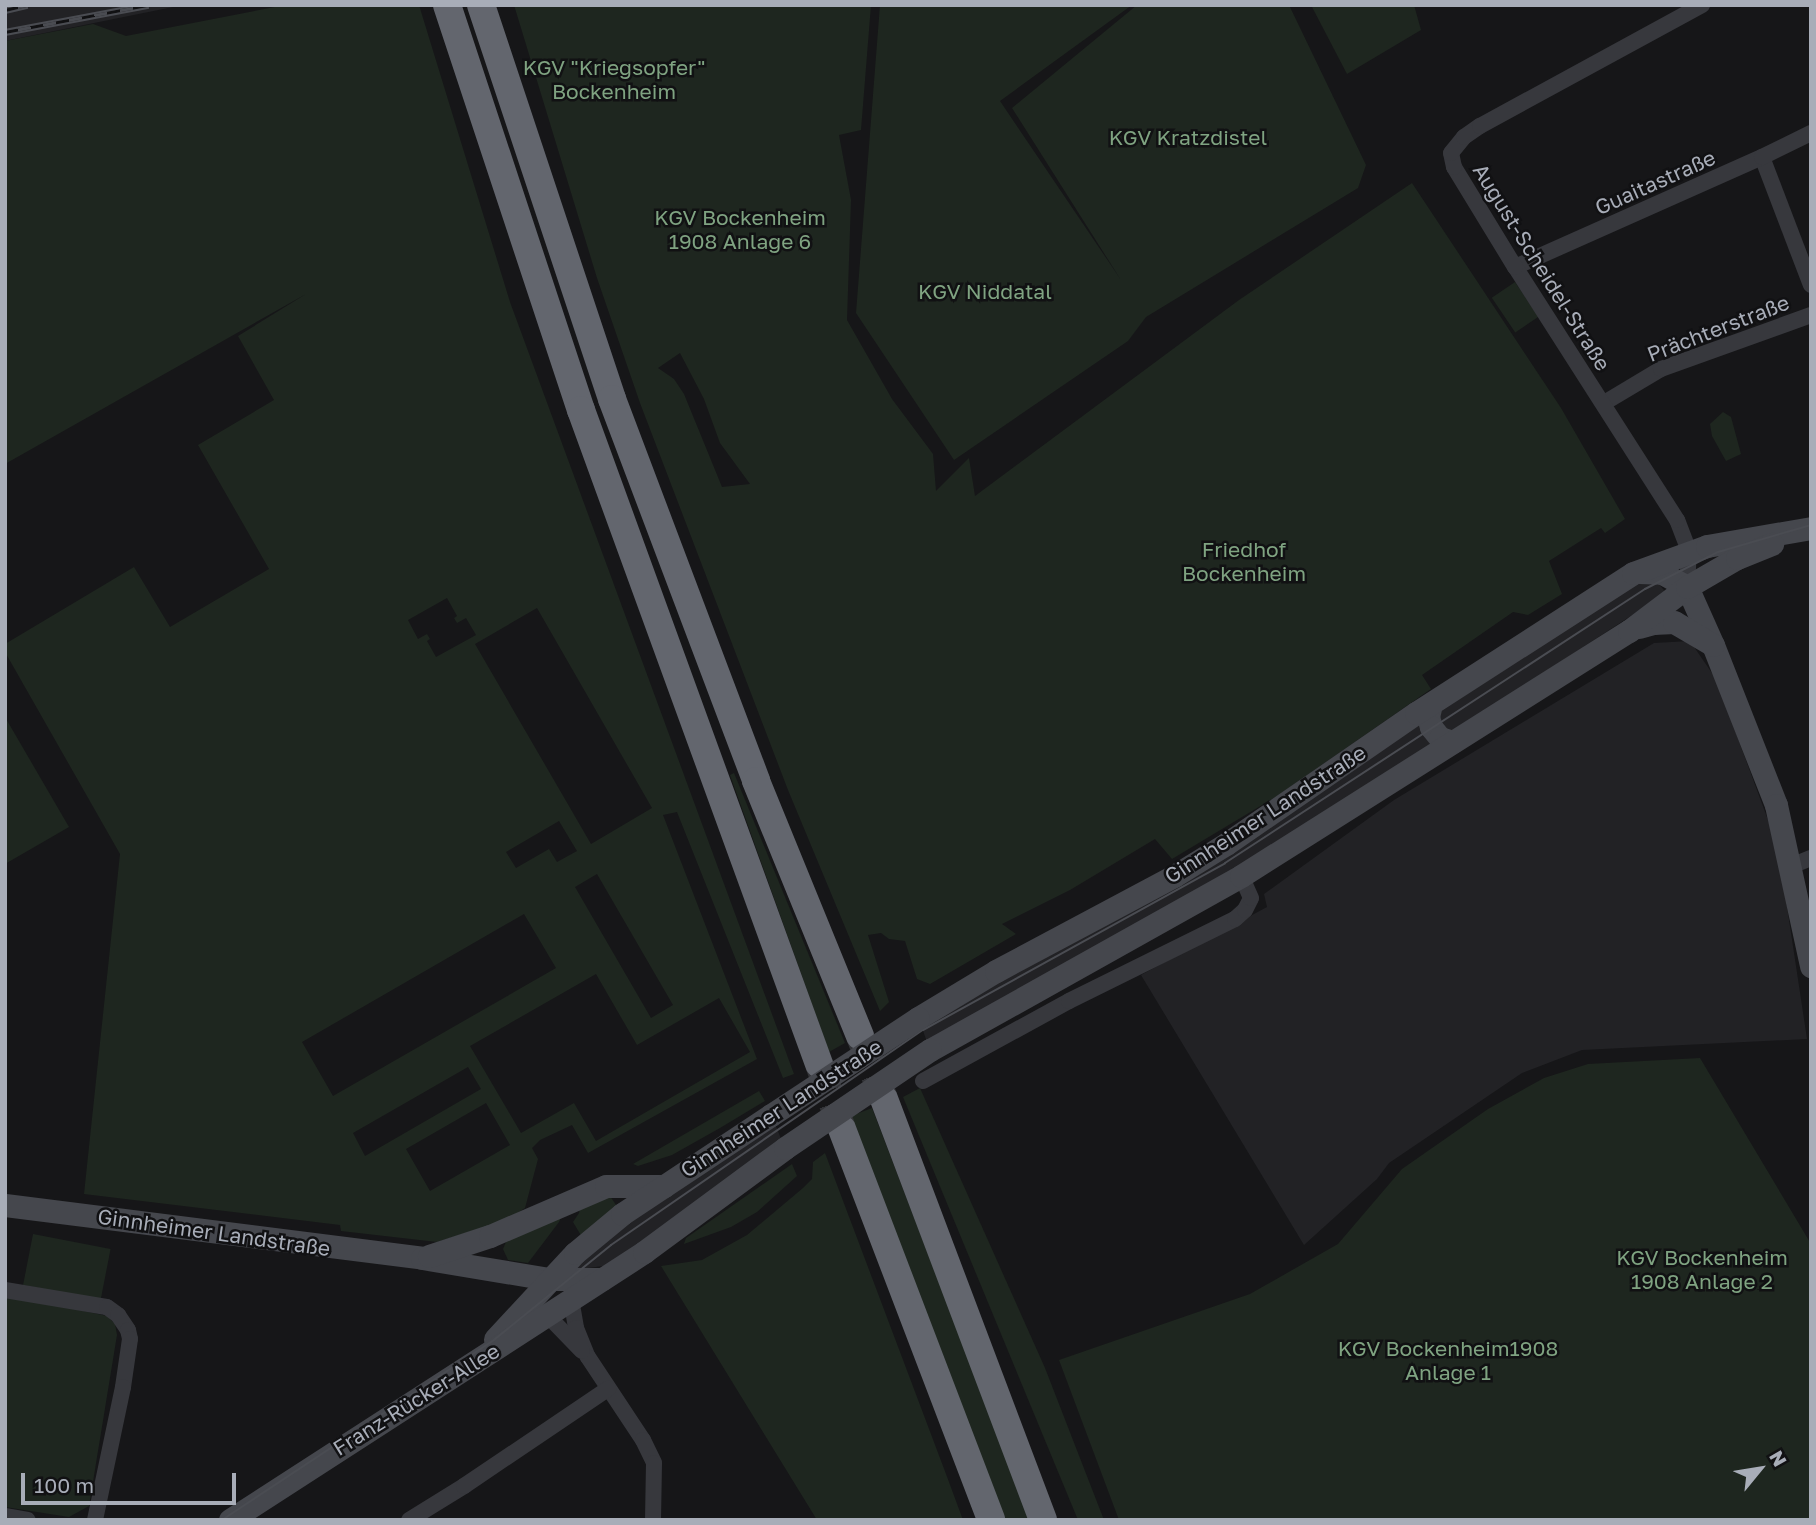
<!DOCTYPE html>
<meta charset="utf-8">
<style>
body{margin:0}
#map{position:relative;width:1816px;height:1525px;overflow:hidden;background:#161618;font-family:"Golos Text",sans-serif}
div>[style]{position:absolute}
.built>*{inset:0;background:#222225}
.green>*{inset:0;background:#1e261f;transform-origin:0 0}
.highway-tunnel>*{height:28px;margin-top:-14px;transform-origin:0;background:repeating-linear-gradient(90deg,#333438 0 28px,transparent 0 42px)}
.street>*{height:16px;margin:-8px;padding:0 8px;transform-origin:8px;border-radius:8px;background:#37383d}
.secondary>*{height:23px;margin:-11.5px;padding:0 11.5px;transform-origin:11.5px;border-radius:11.5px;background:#45474d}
.highway>*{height:28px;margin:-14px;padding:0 14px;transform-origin:14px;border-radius:14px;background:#63666e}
.tram>*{height:2px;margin:-1px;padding:0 1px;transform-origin:1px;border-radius:1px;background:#4a4c52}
.rail>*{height:7px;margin-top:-3.5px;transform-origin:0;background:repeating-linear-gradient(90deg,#111113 0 13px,#4a4c52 0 26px);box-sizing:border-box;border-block:2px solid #4a4c52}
.secondary-bridge>*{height:23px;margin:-11.5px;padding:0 11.5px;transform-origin:11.5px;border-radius:11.5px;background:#45474d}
span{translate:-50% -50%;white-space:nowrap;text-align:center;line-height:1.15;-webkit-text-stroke:5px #111113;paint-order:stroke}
.park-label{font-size:21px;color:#7fa381}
.street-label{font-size:21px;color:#a8adb8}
.frame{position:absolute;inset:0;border:7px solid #a8adb8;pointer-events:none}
.north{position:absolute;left:1725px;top:1434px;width:70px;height:70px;-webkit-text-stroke:5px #111113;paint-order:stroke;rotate:60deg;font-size:19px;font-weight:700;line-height:28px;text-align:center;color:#a8adb8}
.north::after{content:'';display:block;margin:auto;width:24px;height:32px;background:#a8adb8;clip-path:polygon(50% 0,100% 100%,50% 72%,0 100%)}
.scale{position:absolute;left:21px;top:1473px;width:215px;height:32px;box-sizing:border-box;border:4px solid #a8adb8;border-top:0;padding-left:9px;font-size:21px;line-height:24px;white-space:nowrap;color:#a8adb8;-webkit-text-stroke:5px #111113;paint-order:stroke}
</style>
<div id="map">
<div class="built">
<i style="clip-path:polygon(5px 5px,183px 5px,5px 41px)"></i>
<i style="clip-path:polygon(1644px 578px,1655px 580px,1664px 590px,1663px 595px,1448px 735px,1437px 715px,1440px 712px)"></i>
<i style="clip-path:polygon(1690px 641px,1716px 679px,1778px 847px,1807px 1039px,1582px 1050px,1522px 1073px,1389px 1163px,1377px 1179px,1304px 1245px,1141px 975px,1267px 907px,1264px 894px,1394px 800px,1654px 643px)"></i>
<i style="clip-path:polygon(1424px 716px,1436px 746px,1290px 838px,927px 1042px,921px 1025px)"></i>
<i style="clip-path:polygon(775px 1124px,782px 1141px,605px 1268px,603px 1266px,573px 1270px,603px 1239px)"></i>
</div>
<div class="green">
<i style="clip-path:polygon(evenodd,285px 5px,419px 5px,510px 302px,794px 1074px,783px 1078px,677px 812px,663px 815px,757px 1059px,588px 1153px,572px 1125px,540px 1140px,532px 1148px,538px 1159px,525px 1208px,507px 1220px,437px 1242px,341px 1231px,340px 1225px,84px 1194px,120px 854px,5px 652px,5px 644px,134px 567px,170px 627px,269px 569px,198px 445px,274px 400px,238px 336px,306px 294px,5px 464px,5px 41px,93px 24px,126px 36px,285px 5px,447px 598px,457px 616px,454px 618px,457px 623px,466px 618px,476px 635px,436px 657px,427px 641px,430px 639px,427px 634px,418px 639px,408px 620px,447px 598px,285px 5px,537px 608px,652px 808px,591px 844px,475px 644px,537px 608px,285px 5px,559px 821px,577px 851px,557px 862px,549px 849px,516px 868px,506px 852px,559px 821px,285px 5px,597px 874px,673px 1005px,651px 1018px,575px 887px,597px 874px,285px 5px,524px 914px,556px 968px,333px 1096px,302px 1042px,524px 914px,285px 5px,596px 974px,637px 1045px,719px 998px,750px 1052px,596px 1141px,574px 1103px,521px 1133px,470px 1046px,596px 974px,285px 5px,468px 1067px,481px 1089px,365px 1156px,353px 1133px,468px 1067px,285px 5px,486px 1103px,510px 1145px,430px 1191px,406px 1149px,486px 1103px)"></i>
<i style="clip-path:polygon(evenodd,514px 5px,871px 5px,861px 130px,839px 135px,851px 200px,847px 320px,892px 399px,933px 454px,936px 491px,969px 458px,975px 496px,1239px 300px,1412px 183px,1561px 408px,1625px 519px,1605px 533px,1601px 528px,1549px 561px,1562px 594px,1528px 615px,1513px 612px,1422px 675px,1431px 689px,1277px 796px,1172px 859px,1155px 839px,1070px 890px,1002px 924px,1016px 934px,930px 984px,917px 979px,905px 941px,889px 939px,881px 933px,868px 935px,889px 1002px,880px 1011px,788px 790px,640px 403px,597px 278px,514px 5px,680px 353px,704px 399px,720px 443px,750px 484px,722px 487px,684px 394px,674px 379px,658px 368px,680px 353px)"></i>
<i style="clip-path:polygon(880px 5px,1132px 5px,1000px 101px,1121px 280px,1012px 108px,1137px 5px,1289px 5px,1366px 165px,1358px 188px,1146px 317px,1128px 341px,954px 460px,856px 313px)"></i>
<i style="clip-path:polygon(1311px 5px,1414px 5px,1421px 30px,1347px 74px)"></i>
<i style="left:1515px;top:282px;width:42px;height:28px;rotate:56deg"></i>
<i style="clip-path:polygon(1723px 412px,1731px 417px,1741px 454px,1726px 461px,1712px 436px,1710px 424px)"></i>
<i style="clip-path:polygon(5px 717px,69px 827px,5px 864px)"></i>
<i style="clip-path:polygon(734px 773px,845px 1043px,829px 1052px,730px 775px)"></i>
<i style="clip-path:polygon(1700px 1058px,1811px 1244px,1811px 1520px,1119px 1520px,1059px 1360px,1250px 1294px,1338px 1244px,1402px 1169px,1488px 1109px,1544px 1078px,1588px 1064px)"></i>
<i style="clip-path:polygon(920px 1088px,1045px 1368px,1104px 1520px,1078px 1520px,903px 1097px)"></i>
<i style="clip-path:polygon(759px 1091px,765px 1101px,720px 1128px,672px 1155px,638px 1166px,633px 1164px)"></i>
<i style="left:872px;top:1108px;width:442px;height:23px;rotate:69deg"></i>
<i style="clip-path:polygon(825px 1153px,946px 1474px,963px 1520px,817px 1520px,661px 1266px,702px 1260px,747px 1235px,803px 1188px,812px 1179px,813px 1162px)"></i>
<i style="clip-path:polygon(792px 1164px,797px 1176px,757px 1212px,731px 1227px,684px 1244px,686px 1238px)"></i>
<i style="clip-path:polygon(608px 1193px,618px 1208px,582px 1237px,573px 1222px,579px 1213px,581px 1201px)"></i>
<i style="clip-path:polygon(565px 1208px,559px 1222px,528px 1263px,508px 1260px,503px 1249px,506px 1242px)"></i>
<i style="left:33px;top:1234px;width:79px;height:52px;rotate:11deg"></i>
<i style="clip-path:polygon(12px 1296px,107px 1316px,115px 1324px,117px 1335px,89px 1506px,69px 1517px,5px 1507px,5px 1298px)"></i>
</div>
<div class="highway-tunnel">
<i style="left:860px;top:1036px;width:67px;rotate:69.1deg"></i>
<i style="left:819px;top:1064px;width:69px;rotate:70.5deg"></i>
</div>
<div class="street">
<i style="left:1762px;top:157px;width:137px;rotate:69.1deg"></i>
<i style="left:1515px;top:267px;width:270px;rotate:-24deg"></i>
<i style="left:1762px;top:157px;width:55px;rotate:-26.1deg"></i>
<i style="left:1604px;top:403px;width:66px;rotate:-30.8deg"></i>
<i style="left:1661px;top:369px;width:159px;rotate:-19.8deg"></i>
<i style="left:1687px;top:587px;width:36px;rotate:-87deg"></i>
<i style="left:1689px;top:551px;width:33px;rotate:-111deg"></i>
<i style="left:1677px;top:520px;width:300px;rotate:-122.6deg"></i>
<i style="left:1515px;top:267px;width:117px;rotate:-121.4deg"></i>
<i style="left:1454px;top:167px;width:14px;rotate:-102deg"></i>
<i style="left:1451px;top:153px;width:21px;rotate:-51deg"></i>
<i style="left:1464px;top:137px;width:19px;rotate:-35deg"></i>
<i style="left:1480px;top:126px;width:253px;rotate:-28.6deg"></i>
<i style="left:1791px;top:866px;width:22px;rotate:-22deg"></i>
<i style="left:923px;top:1081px;width:166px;rotate:-28.7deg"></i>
<i style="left:1069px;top:1001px;width:185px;rotate:-26.3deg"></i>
<i style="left:1235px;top:919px;width:13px;rotate:-42deg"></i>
<i style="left:1245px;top:910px;width:13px;rotate:-63deg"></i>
<i style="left:1251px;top:898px;width:24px;rotate:-114deg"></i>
<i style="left:5px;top:1290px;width:103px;rotate:9.5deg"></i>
<i style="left:107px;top:1307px;width:14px;rotate:36deg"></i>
<i style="left:118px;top:1315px;width:18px;rotate:56deg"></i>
<i style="left:128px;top:1330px;width:9px;rotate:77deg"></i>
<i style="left:130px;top:1339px;width:49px;rotate:98.3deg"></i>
<i style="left:123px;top:1387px;width:136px;rotate:101.9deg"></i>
<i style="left:571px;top:1299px;width:29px;rotate:80deg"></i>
<i style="left:576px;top:1328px;width:31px;rotate:68deg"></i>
<i style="left:588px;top:1357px;width:100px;rotate:56.5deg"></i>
<i style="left:643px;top:1440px;width:25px;rotate:64deg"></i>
<i style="left:654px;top:1463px;width:57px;rotate:91deg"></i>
<i style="left:547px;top:1315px;width:50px;rotate:45.8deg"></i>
<i style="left:5px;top:1516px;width:23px;rotate:10deg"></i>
<i style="left:409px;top:1520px;width:65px;rotate:-31.7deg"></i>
<i style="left:464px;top:1486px;width:174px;rotate:-34deg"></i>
</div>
<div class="secondary">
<i style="left:1639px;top:572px;width:23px;rotate:2deg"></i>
<i style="left:1662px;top:573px;width:29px;rotate:29deg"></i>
<i style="left:1687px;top:587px;width:64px;rotate:65.9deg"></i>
<i style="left:1713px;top:645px;width:172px;rotate:68.5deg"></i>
<i style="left:1776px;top:805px;width:165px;rotate:77.7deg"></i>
<i style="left:1639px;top:627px;width:15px;rotate:-16deg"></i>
<i style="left:1653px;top:623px;width:21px;rotate:-3deg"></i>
<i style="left:1674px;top:622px;width:45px;rotate:30.5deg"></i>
<i style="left:1431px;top:704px;width:13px;rotate:103deg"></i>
<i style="left:1428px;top:717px;width:10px;rotate:73deg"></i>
<i style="left:1431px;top:727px;width:14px;rotate:51deg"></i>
<i style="left:1440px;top:738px;width:13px;rotate:18deg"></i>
<i style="left:918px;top:1018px;width:91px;rotate:-31.1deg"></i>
<i style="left:996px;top:971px;width:202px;rotate:-28.1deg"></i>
<i style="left:1174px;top:876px;width:61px;rotate:-31.6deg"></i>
<i style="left:1226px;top:844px;width:231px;rotate:-34.6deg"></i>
<i style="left:1416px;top:713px;width:258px;rotate:-32.8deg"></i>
<i style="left:1633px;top:573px;width:79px;rotate:-20deg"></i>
<i style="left:1707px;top:546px;width:106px;rotate:-9.8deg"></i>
<i style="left:930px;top:1050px;width:356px;rotate:-29.2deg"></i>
<i style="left:1241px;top:876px;width:459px;rotate:-32.3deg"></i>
<i style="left:1629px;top:631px;width:73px;rotate:-37.2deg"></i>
<i style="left:1687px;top:587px;width:58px;rotate:-30.1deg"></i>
<i style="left:1737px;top:558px;width:38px;rotate:-22deg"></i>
<i style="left:5px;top:1205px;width:420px;rotate:7.2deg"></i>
<i style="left:422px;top:1258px;width:129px;rotate:9.4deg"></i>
<i style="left:549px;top:1279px;width:53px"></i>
<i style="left:429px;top:1256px;width:64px;rotate:-18.2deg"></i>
<i style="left:490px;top:1236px;width:126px;rotate:-23.3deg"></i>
<i style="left:606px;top:1186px;width:58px"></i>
<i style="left:495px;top:1339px;width:117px;rotate:-47.1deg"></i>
<i style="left:575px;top:1253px;width:61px;rotate:-39.7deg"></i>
<i style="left:622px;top:1214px;width:179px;rotate:-33.6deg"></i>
<i style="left:230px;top:1520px;width:493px;rotate:-32.9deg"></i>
<i style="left:644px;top:1252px;width:175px;rotate:-36.4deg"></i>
</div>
<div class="highway">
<i style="left:447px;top:5px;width:427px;rotate:71.7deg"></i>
<i style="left:581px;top:410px;width:696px;rotate:70deg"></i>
<i style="left:481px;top:5px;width:415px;rotate:71.6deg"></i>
<i style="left:612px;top:399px;width:408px;rotate:69.3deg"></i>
<i style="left:756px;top:781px;width:275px;rotate:67.8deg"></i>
<i style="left:884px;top:1099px;width:450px;rotate:69.3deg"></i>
<i style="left:842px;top:1129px;width:418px;rotate:69.1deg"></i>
</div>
<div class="tram">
<i style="left:222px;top:1520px;width:328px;rotate:-33.5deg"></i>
<i style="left:495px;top:1339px;width:149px;rotate:-39deg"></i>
<i style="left:611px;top:1245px;width:379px;rotate:-34.6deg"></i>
<i style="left:923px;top:1030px;width:345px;rotate:-28.9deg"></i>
<i style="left:1225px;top:863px;width:501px;rotate:-33.12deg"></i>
<i style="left:1645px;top:589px;width:82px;rotate:-26.9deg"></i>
<i style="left:1718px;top:552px;width:97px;rotate:-16.2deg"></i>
</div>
<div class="rail">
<i style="left:5px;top:10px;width:23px;rotate:-13deg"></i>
<i style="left:5px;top:32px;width:146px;rotate:-10.7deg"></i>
</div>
<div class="secondary-bridge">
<i style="left:771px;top:1115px;width:176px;rotate:-33.4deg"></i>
<i style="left:785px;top:1148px;width:175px;rotate:-34.1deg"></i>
</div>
<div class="park-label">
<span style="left:614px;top:79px">KGV "Kriegsopfer"<br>Bockenheim</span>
<span style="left:1188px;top:137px">KGV Kratzdistel</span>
<span style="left:740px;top:229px">KGV Bockenheim<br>1908 Anlage 6</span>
<span style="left:985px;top:291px">KGV Niddatal</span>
<span style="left:1244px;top:561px">Friedhof<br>Bockenheim</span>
<span style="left:1702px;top:1269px">KGV Bockenheim<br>1908 Anlage 2</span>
<span style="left:1448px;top:1360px">KGV Bockenheim1908<br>Anlage 1</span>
</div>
<div class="street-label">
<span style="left:1655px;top:182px;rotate:-24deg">Guaitastraße</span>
<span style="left:1542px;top:267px;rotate:58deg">August-Scheidel-Straße</span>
<span style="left:1718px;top:328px;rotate:-21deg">Prächterstraße</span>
<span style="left:1265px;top:814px;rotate:-33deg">Ginnheimer Landstraße</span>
<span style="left:781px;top:1108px;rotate:-33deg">Ginnheimer Landstraße</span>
<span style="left:214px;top:1232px;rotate:8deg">Ginnheimer Landstraße</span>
<span style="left:416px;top:1399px;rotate:-32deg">Franz-Rücker-Allee</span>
</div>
<div class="frame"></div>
<div class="north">N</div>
<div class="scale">100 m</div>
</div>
